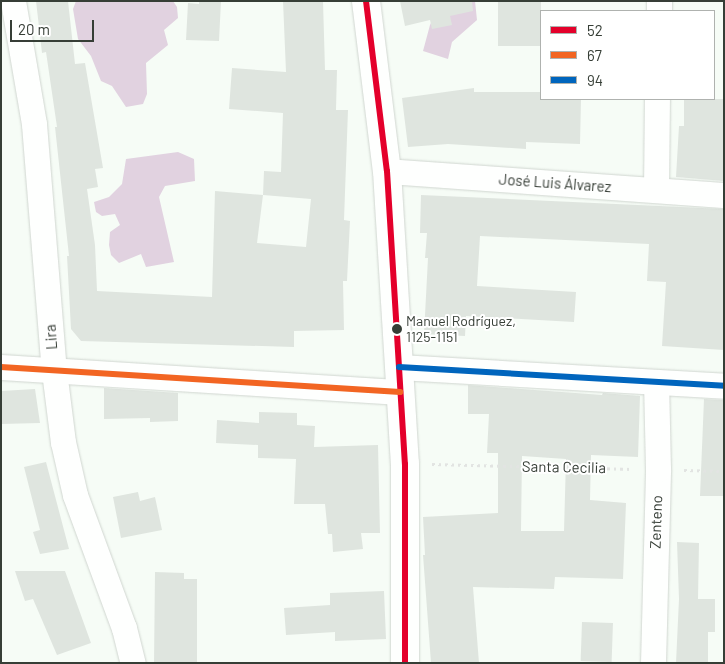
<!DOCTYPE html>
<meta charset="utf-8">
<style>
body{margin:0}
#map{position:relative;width:725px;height:664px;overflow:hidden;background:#f6fcf6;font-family:Barlow,sans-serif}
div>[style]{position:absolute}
.forest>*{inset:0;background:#e1d2e0}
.building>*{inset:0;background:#dfe5df;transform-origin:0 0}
.path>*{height:3px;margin-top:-1.5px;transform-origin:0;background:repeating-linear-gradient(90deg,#e2e4e2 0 2.5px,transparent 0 6.5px)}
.roads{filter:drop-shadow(0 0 1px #d0d6d0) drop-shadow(0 0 1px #d0d6d0)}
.minor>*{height:25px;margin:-12.5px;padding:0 12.5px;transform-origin:12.5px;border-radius:12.5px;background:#fefffe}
.secondary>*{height:28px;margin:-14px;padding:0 14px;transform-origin:14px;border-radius:14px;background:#fefffe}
.bus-1>*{height:6px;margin:-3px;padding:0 3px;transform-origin:3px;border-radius:3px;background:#e4002b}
.bus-2>*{height:6px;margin:-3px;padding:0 3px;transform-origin:3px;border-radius:3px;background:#f26522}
.bus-3>*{height:6px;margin:-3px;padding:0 3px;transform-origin:3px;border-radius:3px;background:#0065bd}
.dots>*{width:14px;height:14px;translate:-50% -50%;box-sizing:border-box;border:2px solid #fff;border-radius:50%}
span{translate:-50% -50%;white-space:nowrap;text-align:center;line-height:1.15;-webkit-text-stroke:4px #fff;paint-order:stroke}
.bus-label{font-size:14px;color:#363e36}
.left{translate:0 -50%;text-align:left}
.street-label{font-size:15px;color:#363e36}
.frame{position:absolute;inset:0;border:2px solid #363e36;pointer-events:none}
.legend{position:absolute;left:540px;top:10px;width:175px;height:90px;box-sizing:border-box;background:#fff;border:1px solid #afb2af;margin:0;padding:6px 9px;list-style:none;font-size:15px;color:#363e36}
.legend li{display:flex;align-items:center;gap:10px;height:25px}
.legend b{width:25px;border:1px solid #afb2af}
.scale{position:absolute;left:10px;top:20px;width:84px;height:22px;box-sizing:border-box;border:2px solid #363e36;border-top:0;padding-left:6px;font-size:15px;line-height:18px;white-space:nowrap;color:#363e36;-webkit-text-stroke:4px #fff;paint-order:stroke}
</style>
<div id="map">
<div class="forest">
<i style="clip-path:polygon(76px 1px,173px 1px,177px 7px,178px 18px,164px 30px,168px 45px,146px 63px,147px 94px,143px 104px,126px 107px,112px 86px,101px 81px,91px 56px,78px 39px,73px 9px)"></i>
<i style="clip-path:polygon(442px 1px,475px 1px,477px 20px,452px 42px,448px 59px,423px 51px,430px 25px)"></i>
<i style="clip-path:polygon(178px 152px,194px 159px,195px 181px,165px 186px,159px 197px,174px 262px,146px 267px,141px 254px,119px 263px,111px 255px,109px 245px,110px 232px,120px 225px,115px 214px,102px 216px,96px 212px,94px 202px,109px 197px,122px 184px,126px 159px)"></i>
</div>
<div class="building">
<i style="clip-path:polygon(evenodd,36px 1px,68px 1px,75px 64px,85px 63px,103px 168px,95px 169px,98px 187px,87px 189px,95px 245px,97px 291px,212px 297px,215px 191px,263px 195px,264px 171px,281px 172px,283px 113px,229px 109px,232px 68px,286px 72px,283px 1px,323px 1px,325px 70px,337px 70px,336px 110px,348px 110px,344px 220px,350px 221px,347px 281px,343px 281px,344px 330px,294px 331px,294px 347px,81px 341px,71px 329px,67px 256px,69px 256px,55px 127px,57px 127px,46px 52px,42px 53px,36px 1px,263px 195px,311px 199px,306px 247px,257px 243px,263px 195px)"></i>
<i style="clip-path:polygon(199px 1px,221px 1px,219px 41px,186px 40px,188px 3px,199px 4px)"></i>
<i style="clip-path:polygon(400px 1px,472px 1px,473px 11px,450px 16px,452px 25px,432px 29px,430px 20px,405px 26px)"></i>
<i style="left:541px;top:2px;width:44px;height:43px;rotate:90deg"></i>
<i style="clip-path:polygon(474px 88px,474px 92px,541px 92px,541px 99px,581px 99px,580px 144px,526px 142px,526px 149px,448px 144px,408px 147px,402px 98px)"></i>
<i style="clip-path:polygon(684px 99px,724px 99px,724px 181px,676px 177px,679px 126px,684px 126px)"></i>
<i style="clip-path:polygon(421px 195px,724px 209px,724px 350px,662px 346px,666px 282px,647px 281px,649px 244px,480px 236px,477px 286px,576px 292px,574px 322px,466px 316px,465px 336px,424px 334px,428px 258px,425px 258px,427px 233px,420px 233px)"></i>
<i style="clip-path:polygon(evenodd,468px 385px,602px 395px,603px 393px,640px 396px,638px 457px,591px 455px,590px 500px,626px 503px,623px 579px,555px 577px,554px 589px,473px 587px,479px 663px,431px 663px,423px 555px,425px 555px,423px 517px,498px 513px,498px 453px,487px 453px,489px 414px,468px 414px,468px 385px,522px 456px,566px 459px,564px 531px,521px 531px,522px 456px)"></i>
<i style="clip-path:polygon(104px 388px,178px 393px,178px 421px,150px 422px,150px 418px,104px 419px)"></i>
<i style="clip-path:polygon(35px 389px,40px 423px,1px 424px,1px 391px)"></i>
<i style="clip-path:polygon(704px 399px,723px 400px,724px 496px,700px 496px)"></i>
<i style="clip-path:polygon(259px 412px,297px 413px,297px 425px,315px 426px,314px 447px,378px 445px,380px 533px,361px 533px,363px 549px,333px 552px,332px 534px,328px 534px,325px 504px,294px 504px,296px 459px,258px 458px,258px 445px,216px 443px,217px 420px,259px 423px)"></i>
<i style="clip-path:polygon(46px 462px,69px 549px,40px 554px,33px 532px,40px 530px,24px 467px)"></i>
<i style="clip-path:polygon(138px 492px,140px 501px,155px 497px,162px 530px,121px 538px,113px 497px)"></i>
<i style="clip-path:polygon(677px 542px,699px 543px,698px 599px,715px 599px,715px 632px,708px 632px,708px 663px,676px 663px,679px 599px)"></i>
<i style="clip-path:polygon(15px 571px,65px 571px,91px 643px,57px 655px,33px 599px,25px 601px)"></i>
<i style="clip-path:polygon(155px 572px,184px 573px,184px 579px,197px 579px,197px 663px,154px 663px)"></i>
<i style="clip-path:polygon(384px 591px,386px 639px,335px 641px,335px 632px,286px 635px,284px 608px,330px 605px,330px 593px)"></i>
<i style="left:582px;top:622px;width:31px;height:39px;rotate:2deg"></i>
</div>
<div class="path">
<i style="left:432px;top:464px;width:201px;rotate:1.4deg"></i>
<i style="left:684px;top:470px;width:40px;rotate:1.4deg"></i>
</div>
<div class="roads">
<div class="minor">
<i style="left:13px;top:1px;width:125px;rotate:80.3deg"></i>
<i style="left:34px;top:124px;width:248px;rotate:85.4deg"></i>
<i style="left:54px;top:371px;width:72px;rotate:82.8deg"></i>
<i style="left:63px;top:442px;width:54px;rotate:77.2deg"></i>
<i style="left:75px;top:495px;width:142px;rotate:69.8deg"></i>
<i style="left:124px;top:628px;width:36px;rotate:76deg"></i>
<i style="left:659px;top:11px;width:10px;rotate:-90deg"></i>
<i style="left:387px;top:171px;width:338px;rotate:4.1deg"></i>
<i style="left:656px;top:190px;width:91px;rotate:-89.4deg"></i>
<i style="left:1px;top:367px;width:400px;rotate:3.6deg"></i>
<i style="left:399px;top:367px;width:326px;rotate:3.3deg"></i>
<i style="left:653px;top:663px;width:194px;rotate:-88.5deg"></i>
<i style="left:658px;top:469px;width:87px;rotate:-91.3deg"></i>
</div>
<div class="secondary">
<i style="left:366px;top:1px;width:171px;rotate:83deg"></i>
<i style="left:387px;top:171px;width:294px;rotate:86.5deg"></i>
<i style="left:405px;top:464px;width:199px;rotate:90deg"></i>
</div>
</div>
<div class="bus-1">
<i style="left:366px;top:1px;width:171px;rotate:83deg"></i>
<i style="left:387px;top:171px;width:294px;rotate:86.5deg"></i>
<i style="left:405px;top:464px;width:199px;rotate:90deg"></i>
</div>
<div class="bus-2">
<i style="left:1px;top:367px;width:400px;rotate:3.6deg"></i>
</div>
<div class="bus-3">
<i style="left:399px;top:367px;width:326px;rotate:3.3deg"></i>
</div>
<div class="dots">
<i style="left:397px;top:329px;background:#363e36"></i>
</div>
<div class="bus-label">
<span class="left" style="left:406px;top:329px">Manuel Rodríguez,<br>1125-1151</span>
</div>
<div class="street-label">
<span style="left:555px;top:183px;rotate:4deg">José Luis Álvarez</span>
<span style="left:51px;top:337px;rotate:-94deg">Lira</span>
<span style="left:564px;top:467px;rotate:1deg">Santa Cecilia</span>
<span style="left:656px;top:522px;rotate:-88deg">Zenteno</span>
</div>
<div class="frame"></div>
<ul class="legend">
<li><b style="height:6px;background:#e4002b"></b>52</li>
<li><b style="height:6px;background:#f26522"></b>67</li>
<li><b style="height:6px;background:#0065bd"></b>94</li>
</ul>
<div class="scale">20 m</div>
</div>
